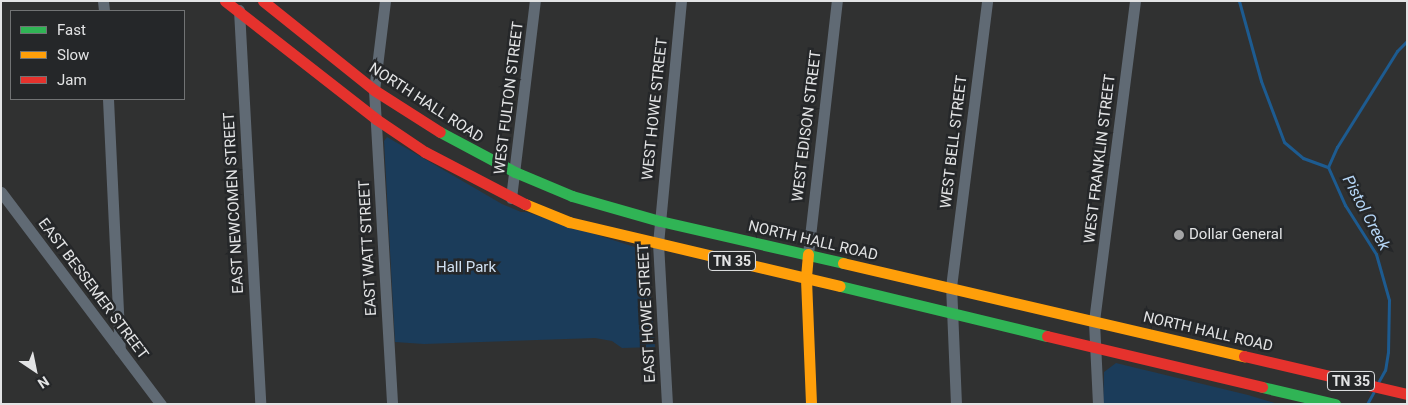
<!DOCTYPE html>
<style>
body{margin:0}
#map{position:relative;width:1408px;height:405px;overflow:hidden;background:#303131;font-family:Roboto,sans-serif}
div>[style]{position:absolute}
.green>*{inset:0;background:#1b3c5a}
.stream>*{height:3px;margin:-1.5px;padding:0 1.5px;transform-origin:1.5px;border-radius:1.5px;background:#1d5b90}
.street>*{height:11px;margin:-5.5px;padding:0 5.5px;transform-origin:5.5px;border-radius:5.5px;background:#606a74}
.fast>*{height:11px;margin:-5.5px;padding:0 5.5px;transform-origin:5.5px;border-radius:5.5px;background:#30b455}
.slow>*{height:11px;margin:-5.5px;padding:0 5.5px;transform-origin:5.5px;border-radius:5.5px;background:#ff9f0a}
.jam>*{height:11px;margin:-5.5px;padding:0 5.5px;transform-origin:5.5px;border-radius:5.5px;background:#e5322d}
.dots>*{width:14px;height:14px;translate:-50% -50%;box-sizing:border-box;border:2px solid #252729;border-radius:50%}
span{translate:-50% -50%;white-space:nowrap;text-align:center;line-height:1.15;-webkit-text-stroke:5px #252729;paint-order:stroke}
.shield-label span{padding:1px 4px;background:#252729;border:1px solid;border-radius:4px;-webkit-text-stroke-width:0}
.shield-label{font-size:14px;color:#e3e4e5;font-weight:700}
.street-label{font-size:15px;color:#e3e4e5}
.poi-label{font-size:15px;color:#e3e4e5}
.left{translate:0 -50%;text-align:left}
.park-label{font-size:15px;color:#d0e0f1}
.water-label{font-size:16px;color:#b6d7f8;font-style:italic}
.frame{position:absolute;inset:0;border:2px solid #e3e4e5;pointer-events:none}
.legend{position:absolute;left:10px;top:10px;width:175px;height:90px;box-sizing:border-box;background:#252729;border:1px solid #717374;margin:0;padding:6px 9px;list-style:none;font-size:15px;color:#e3e4e5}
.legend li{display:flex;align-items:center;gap:10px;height:25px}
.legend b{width:25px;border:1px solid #717374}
.north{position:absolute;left:10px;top:345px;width:50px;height:50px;-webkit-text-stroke:4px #252729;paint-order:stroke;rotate:146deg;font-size:14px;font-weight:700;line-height:20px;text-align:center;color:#e3e4e5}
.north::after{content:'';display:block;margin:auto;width:18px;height:22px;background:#e3e4e5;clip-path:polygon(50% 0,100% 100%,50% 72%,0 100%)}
</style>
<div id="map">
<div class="green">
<i style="clip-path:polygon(387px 137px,502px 204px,521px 212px,526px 212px,647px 251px,655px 347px,622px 348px,612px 341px,595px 338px,424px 344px,395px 342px,384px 141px)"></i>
<i style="clip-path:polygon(1116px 363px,1248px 395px,1278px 404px,1103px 404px,1104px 372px)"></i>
</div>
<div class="stream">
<i style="left:1239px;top:1px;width:83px;rotate:74.6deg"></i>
<i style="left:1261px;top:81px;width:65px;rotate:69.3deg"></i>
<i style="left:1284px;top:142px;width:25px;rotate:40deg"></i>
<i style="left:1303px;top:158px;width:27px;rotate:20deg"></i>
<i style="left:1328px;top:167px;width:42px;rotate:65.9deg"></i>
<i style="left:1345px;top:205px;width:58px;rotate:57.7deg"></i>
<i style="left:1376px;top:254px;width:48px;rotate:74.2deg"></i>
<i style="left:1389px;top:300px;width:52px;rotate:91.1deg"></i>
<i style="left:1388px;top:352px;width:18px;rotate:99deg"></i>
<i style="left:1385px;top:370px;width:13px;rotate:119deg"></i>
<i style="left:1328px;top:167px;width:22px;rotate:-66deg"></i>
<i style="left:1337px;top:147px;width:113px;rotate:-58deg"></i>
<i style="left:1397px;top:51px;width:14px;rotate:-45deg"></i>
<i style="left:1367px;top:404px;width:13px;rotate:-61deg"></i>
</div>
<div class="street">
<i style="left:103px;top:1px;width:10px;rotate:84deg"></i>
<i style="left:385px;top:1px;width:90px;rotate:97deg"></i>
<i style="left:374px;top:90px;width:315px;rotate:86.7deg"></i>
<i style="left:239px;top:10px;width:395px;rotate:86.9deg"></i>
<i style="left:108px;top:99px;width:251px;rotate:87.3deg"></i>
<i style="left:1px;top:192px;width:266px;rotate:53deg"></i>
<i style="left:511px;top:198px;width:198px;rotate:-83.1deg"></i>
<i style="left:808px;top:254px;width:255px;rotate:-83.5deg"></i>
<i style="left:667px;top:404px;width:160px;rotate:-93.2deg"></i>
<i style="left:658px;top:244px;width:244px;rotate:-84.6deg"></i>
<i style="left:956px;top:404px;width:117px;rotate:-92.4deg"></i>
<i style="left:951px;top:287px;width:288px;rotate:-82.8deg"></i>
<i style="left:1098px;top:404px;width:83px;rotate:-92.8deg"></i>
<i style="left:1094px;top:321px;width:323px;rotate:-82.7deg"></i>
</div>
<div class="fast">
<i style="left:440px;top:132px;width:85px;rotate:28.1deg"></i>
<i style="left:515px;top:172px;width:62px;rotate:22.8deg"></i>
<i style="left:572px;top:196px;width:91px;rotate:15.9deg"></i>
<i style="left:660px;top:221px;width:188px;rotate:12.9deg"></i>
<i style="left:840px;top:286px;width:213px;rotate:13.6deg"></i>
<i style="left:1262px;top:387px;width:75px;rotate:13.1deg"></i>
</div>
<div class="slow">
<i style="left:525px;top:204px;width:48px;rotate:22.2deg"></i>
<i style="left:569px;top:222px;width:278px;rotate:13.3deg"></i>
<i style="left:808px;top:254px;width:25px;rotate:95deg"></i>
<i style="left:806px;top:279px;width:125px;rotate:87.7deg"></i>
<i style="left:843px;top:263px;width:412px;rotate:13.1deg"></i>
</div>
<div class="jam">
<i style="left:225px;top:1px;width:192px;rotate:38deg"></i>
<i style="left:376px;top:119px;width:59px;rotate:34deg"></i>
<i style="left:425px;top:152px;width:113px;rotate:27.5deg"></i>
<i style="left:263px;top:1px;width:142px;rotate:38.7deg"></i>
<i style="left:374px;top:90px;width:78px;rotate:32.5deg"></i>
<i style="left:1047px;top:336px;width:221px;rotate:13.3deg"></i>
<i style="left:1244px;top:356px;width:167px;rotate:13.1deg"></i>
</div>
<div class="dots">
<i style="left:1179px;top:235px;background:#a4a5a6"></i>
</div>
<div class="shield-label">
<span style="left:732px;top:261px">TN 35</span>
<span style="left:1351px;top:381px">TN 35</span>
</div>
<div class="street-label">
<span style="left:509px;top:98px;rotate:-83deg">WEST FULTON STREET</span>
<span style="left:426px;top:103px;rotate:33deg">NORTH HALL ROAD</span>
<span style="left:655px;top:109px;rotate:-84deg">WEST HOWE STREET</span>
<span style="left:807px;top:126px;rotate:-83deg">WEST EDISON STREET</span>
<span style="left:954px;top:142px;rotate:-83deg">WEST BELL STREET</span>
<span style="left:1100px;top:159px;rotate:-83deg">WEST FRANKLIN STREET</span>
<span style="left:234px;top:203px;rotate:-93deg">EAST NEWCOMEN STREET</span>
<span style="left:813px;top:241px;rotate:13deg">NORTH HALL ROAD</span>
<span style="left:368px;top:248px;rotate:-93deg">EAST WATT STREET</span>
<span style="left:93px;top:289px;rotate:53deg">EAST BESSEMER STREET</span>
<span style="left:647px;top:313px;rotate:-93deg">EAST HOWE STREET</span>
<span style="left:1208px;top:332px;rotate:13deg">NORTH HALL ROAD</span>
</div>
<div class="poi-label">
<span class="left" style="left:1189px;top:235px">Dollar General</span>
</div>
<div class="park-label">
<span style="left:466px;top:268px">Hall Park</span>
</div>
<div class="water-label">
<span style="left:1366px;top:213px;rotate:62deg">Pistol Creek</span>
</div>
<div class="frame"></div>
<ul class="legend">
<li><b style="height:6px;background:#30b455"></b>Fast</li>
<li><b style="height:6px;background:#ff9f0a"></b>Slow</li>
<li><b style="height:6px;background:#e5322d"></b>Jam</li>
</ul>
<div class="north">N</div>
</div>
